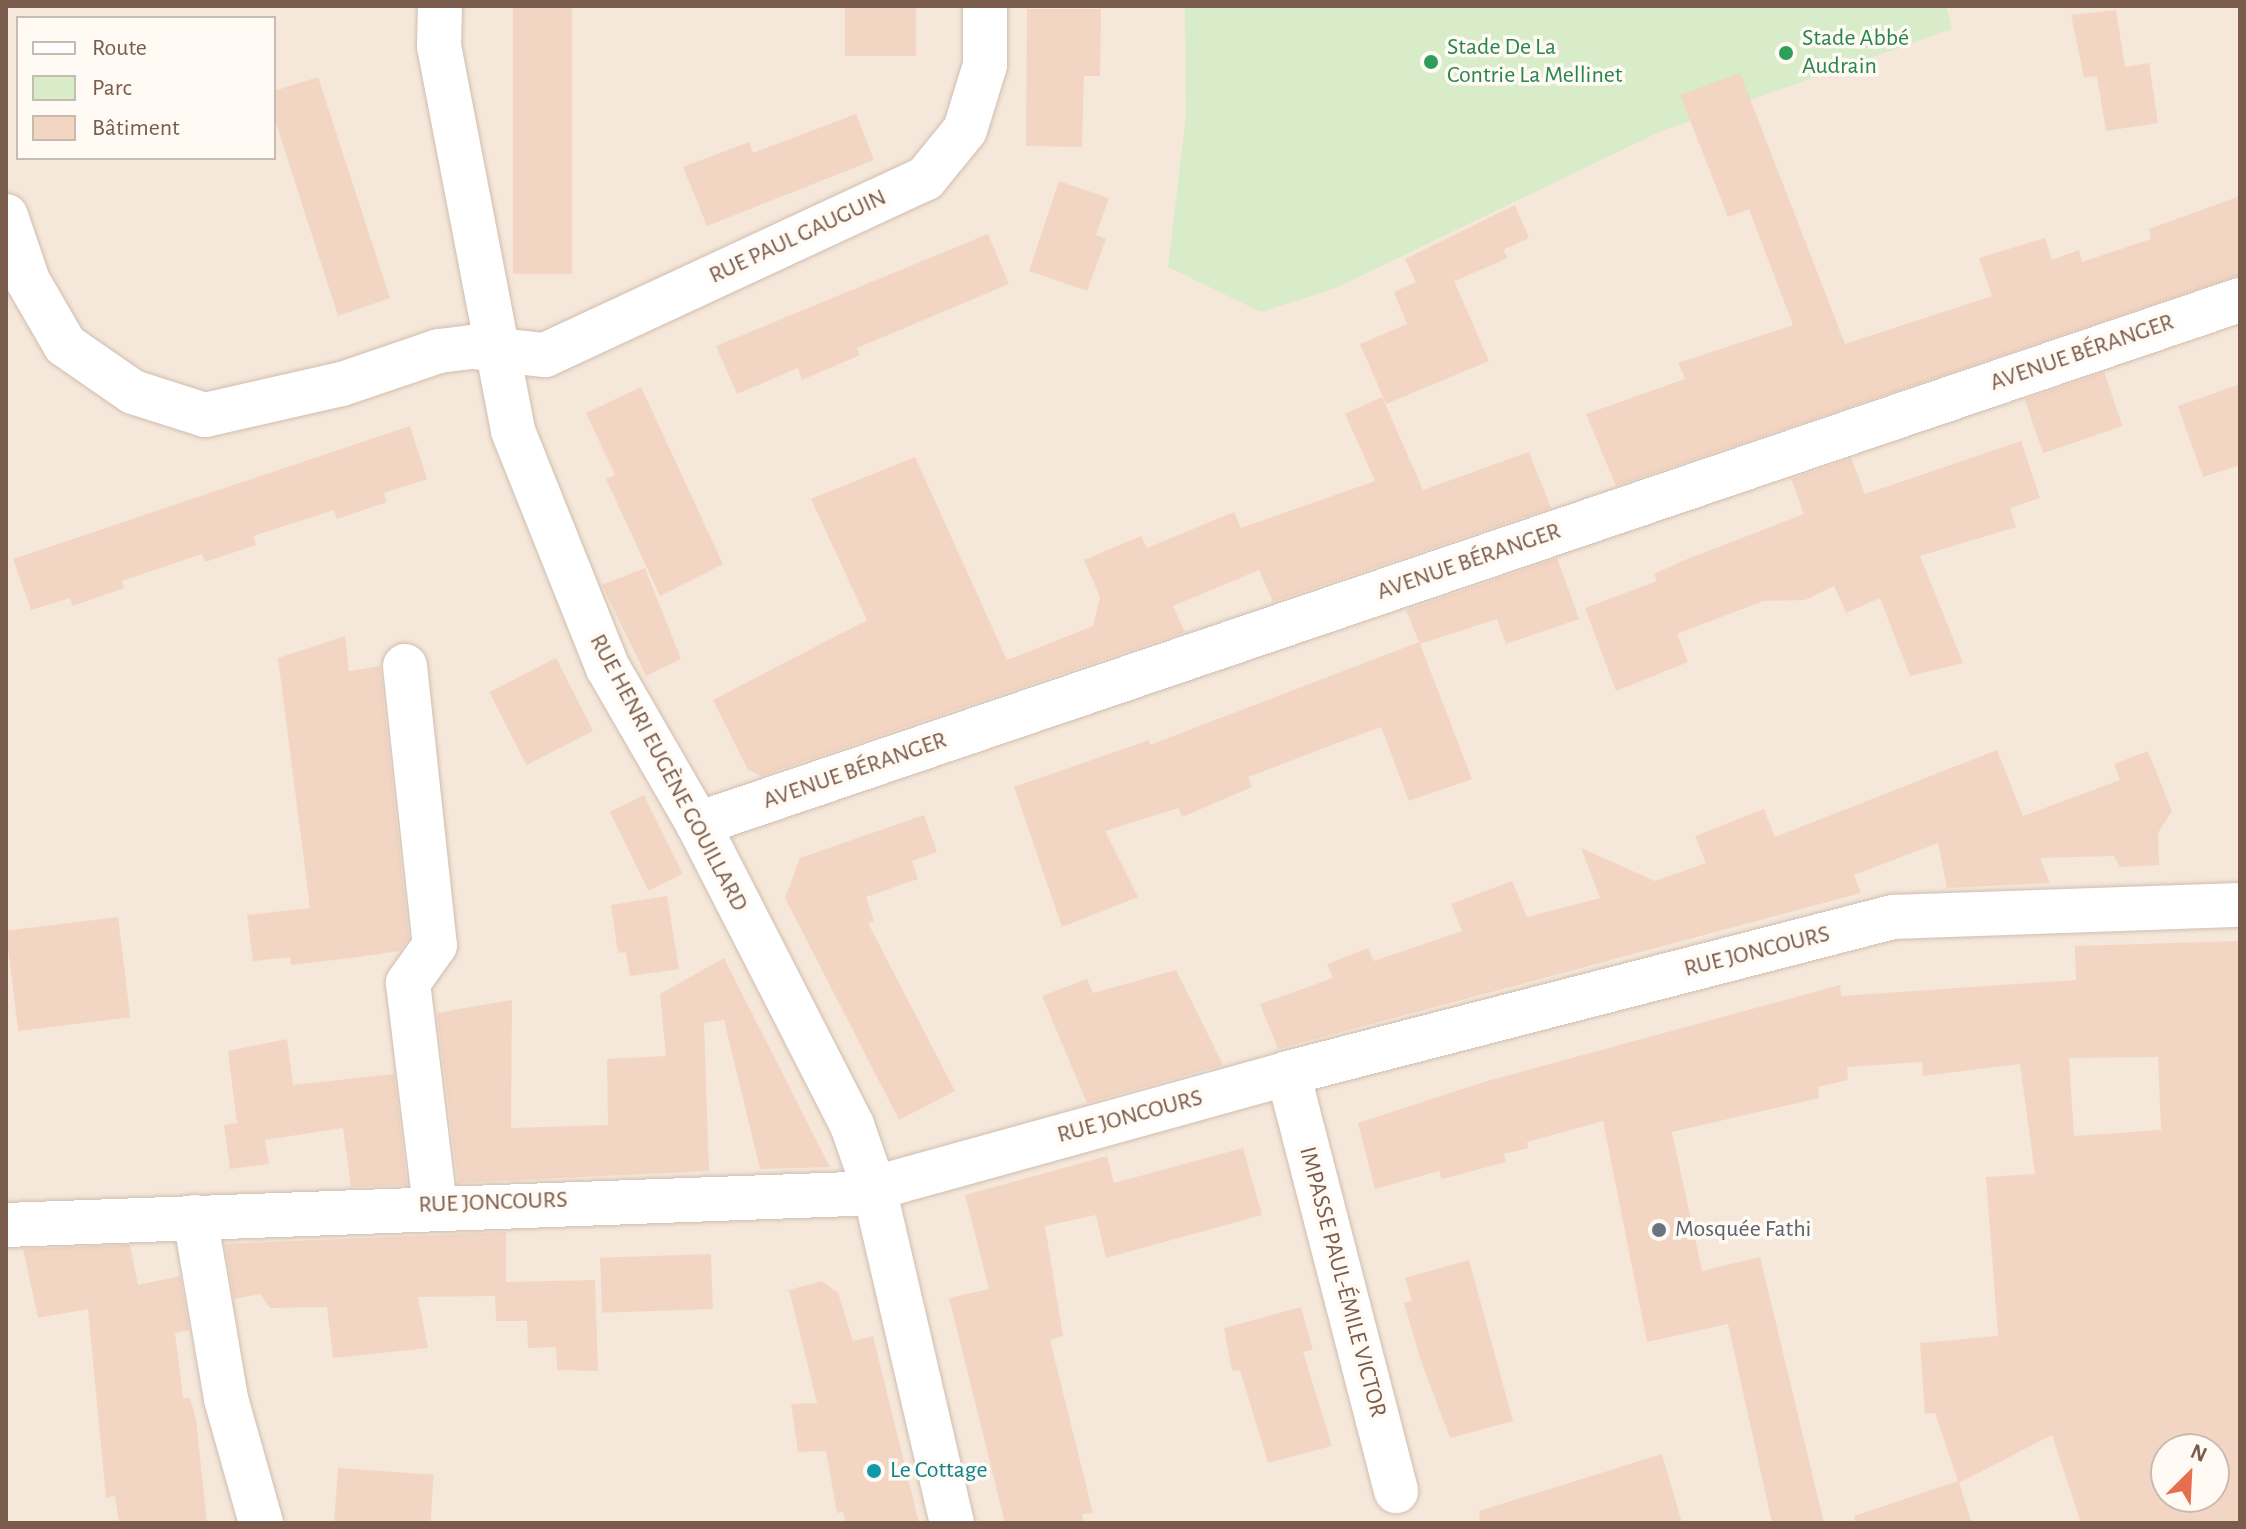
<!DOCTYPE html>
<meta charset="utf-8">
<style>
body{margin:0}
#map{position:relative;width:2246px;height:1529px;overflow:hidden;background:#fdf6ec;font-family:"Alegreya Sans",sans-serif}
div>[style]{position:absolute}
.residential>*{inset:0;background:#f5e8da}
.green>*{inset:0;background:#d8ecc9}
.building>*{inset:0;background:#f3d5c3;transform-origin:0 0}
.roads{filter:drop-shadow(0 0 2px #d1beb0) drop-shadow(0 0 2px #d1beb0)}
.minor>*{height:44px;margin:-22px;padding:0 22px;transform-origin:22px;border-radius:22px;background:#fff}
.dots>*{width:22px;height:22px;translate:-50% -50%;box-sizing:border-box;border:4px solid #fffaf3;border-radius:50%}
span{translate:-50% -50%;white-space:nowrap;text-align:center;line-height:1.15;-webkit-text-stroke:7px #fffaf3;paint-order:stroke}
.leisure-label{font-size:24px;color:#27864d}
.left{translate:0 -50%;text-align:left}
.street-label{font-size:24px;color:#7a5c4d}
.worship-label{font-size:24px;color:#5b616d}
.culture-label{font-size:24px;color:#0d838f}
.frame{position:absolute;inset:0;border:8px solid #7a5c4d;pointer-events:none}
.legend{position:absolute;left:16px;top:16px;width:260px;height:144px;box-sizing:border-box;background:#fffaf3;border:2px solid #cabbb1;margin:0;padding:10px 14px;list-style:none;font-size:24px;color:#7a5c4d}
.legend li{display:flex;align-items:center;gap:16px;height:40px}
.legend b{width:40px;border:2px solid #cabbb1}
.north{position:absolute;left:2150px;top:1433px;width:80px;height:80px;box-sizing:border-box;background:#fffaf3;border:2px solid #cabbb1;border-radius:50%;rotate:24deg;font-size:22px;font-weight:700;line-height:32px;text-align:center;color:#7a5c4d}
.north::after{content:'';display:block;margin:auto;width:28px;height:36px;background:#e76f51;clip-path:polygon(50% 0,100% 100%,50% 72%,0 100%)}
</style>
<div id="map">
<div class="residential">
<i style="clip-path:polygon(evenodd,6px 6px,2240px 6px,2240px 1523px,6px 1523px,6px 6px,18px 18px,274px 18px,274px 158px,18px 158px,18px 18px,6px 6px,2166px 1449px,2214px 1449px,2214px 1497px,2166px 1497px,2166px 1449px)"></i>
</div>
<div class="green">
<i style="clip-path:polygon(1185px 6px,1946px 6px,1952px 29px,1659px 132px,1336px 288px,1261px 312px,1168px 267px,1186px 116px)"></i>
</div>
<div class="building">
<i style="left:513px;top:6px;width:59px;height:268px"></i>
<i style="left:845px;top:6px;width:71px;height:50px"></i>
<i style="clip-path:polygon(1027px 9px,1101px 9px,1100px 76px,1084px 76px,1082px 147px,1026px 146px)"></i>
<i style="clip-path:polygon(2116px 10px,2125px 67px,2149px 63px,2158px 123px,2106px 131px,2097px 76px,2084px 77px,2071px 15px)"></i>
<i style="clip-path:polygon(1740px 73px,1845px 344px,1992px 296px,1979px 258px,2045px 238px,2052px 260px,2079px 250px,2082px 262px,2151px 239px,2149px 229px,2240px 196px,2240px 275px,1616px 486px,1586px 414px,1685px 379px,1678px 363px,1793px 325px,1749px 209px,1728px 217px,1680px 95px)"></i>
<i style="clip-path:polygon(318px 77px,390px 298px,338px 316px,274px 117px,274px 91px)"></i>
<i style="clip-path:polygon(856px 114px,874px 160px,707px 226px,683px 167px,749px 142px,753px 153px)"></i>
<i style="clip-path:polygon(1059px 181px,1109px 198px,1096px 235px,1106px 239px,1087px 291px,1029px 271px)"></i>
<i style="clip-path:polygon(1515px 205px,1529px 238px,1503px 250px,1508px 258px,1455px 281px,1451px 274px,1489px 361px,1386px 404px,1360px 344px,1407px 324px,1394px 292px,1416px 282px,1405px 259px)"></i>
<i style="clip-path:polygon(988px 234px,1009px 284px,857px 348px,860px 355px,802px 380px,798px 368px,737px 394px,716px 346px)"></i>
<i style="left:2104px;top:372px;width:57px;height:84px;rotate:71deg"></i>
<i style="clip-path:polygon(2240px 384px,2240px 465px,2203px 477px,2178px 406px)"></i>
<i style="clip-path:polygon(641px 387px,723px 564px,660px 596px,606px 479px,615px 475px,586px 413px)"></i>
<i style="clip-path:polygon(1382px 397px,1423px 490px,1529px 452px,1551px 508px,1273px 602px,1259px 570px,1173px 606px,1185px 632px,761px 776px,748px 770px,713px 700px,867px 620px,811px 499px,915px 457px,1007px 660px,1093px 626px,1100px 597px,1084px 560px,1141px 536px,1147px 548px,1234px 512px,1241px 528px,1375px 481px,1345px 414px)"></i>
<i style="clip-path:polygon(410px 426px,427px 479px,384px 493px,387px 502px,337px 519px,334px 510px,253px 536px,256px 545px,205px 562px,202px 554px,122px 581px,124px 588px,73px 606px,70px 598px,31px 610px,13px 559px)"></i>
<i style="clip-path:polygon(2021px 441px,2040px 498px,2010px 508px,2016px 527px,1920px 556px,1963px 663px,1910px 676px,1880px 598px,1846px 613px,1834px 586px,1805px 600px,1763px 601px,1677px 634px,1688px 662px,1616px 691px,1585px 608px,1657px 581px,1654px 574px,1685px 560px,1804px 514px,1791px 479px,1851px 458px,1865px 494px)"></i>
<i style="clip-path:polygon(1557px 558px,1579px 619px,1506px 644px,1497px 619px,1420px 644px,1472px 779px,1409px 801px,1381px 727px,1343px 741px,1248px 777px,1252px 787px,1182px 817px,1178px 808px,1105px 831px,1138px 897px,1062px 927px,1014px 787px,1149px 740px,1150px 745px,1419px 642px,1406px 610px)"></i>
<i style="clip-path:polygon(645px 568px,681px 659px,646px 676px,602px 585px)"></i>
<i style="clip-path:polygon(345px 636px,349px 671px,380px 666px,409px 938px,400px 951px,351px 958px,291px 965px,290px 957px,253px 961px,247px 915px,310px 908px,278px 658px)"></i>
<i style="left:556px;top:658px;width:82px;height:75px;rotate:63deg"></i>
<i style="clip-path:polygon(1997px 750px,2023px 816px,2120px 780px,2114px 764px,2148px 751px,2172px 811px,2158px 833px,2159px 865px,2120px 867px,2114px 856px,2040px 858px,2050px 883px,1947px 888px,1938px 843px,1854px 875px,1861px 893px,1278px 1049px,1260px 1004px,1333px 978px,1327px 964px,1368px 948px,1374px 961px,1462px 931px,1451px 904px,1512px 881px,1527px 917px,1600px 898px,1581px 848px,1655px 881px,1706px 863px,1695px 836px,1764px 809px,1775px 837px)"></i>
<i style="left:644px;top:795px;width:88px;height:38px;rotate:64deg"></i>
<i style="clip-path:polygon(924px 815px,937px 852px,912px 861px,918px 879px,866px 897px,874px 921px,868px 923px,955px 1091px,899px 1120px,785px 898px,800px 858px)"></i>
<i style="clip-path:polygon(667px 896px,679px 969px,630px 976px,626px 952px,618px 953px,611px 905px)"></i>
<i style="left:118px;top:917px;width:101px;height:113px;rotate:83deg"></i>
<i style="clip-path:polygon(evenodd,2240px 941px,2240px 1523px,2081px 1523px,2052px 1435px,1959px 1483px,1972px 1523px,1855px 1523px,1854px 1516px,1958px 1481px,1935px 1413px,1925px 1414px,1920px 1343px,1998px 1336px,1986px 1177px,2035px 1174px,2020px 1064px,1923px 1076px,1922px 1062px,1847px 1067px,1848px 1080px,1818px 1087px,1819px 1098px,1672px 1132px,1702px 1271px,1760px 1257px,1824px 1523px,1772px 1523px,1728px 1324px,1647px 1342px,1603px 1121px,1527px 1142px,1528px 1148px,1504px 1154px,1506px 1162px,1442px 1179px,1439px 1171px,1375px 1189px,1358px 1123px,1484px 1082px,1840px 985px,1841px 996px,2076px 980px,2075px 946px,2240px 941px,2158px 1057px,2161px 1130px,2074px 1136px,2069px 1058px,2158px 1057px,2240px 941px,2166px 1449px,2214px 1449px,2214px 1497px,2166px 1497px,2166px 1449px)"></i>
<i style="clip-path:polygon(724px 958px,830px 1167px,760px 1169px,724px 1020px,704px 1023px,709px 1171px,458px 1183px,437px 1013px,512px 1000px,511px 1128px,608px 1125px,607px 1059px,666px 1056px,660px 994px)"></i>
<i style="clip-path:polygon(1176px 970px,1223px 1065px,1087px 1103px,1042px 996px,1087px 979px,1093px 993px)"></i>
<i style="clip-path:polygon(287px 1039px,293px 1085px,394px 1074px,407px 1185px,351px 1187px,343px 1128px,265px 1140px,269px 1164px,230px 1169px,224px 1125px,237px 1123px,228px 1051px)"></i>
<i style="clip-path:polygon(1243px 1148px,1262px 1215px,1106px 1258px,1096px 1215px,1045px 1226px,1063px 1336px,1050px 1340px,1093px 1513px,1082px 1514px,1083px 1523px,1005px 1523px,949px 1298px,989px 1289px,965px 1195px,1107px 1156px,1114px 1183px)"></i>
<i style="clip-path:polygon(506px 1232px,506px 1282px,595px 1280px,598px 1371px,557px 1370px,556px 1347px,528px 1348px,527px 1321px,496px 1321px,495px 1296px,418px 1297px,428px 1348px,333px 1358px,327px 1307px,270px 1308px,260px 1294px,234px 1299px,225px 1244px)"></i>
<i style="clip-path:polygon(130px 1245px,138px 1285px,180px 1276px,189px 1330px,175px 1333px,183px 1398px,190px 1398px,196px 1419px,207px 1523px,119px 1523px,115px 1496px,106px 1498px,88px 1309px,38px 1318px,23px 1249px)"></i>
<i style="left:711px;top:1254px;width:55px;height:111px;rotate:88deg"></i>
<i style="clip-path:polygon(1469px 1260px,1513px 1421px,1450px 1438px,1421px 1361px,1404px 1303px,1412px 1301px,1405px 1278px)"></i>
<i style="clip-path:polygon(822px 1281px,838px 1293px,853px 1341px,873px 1336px,919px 1523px,846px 1523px,843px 1512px,837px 1513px,826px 1451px,798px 1452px,791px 1404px,817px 1403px,789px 1290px)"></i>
<i style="clip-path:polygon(1301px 1307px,1313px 1350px,1303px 1352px,1332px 1446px,1268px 1463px,1240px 1370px,1232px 1371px,1224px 1328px)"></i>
<i style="clip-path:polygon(1662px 1454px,1682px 1523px,1480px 1523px,1479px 1511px)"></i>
<i style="left:338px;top:1468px;width:96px;height:55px;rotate:4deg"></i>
</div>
<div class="roads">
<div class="minor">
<i style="left:440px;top:6px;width:40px;rotate:91.4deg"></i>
<i style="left:439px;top:46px;width:392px;rotate:79.1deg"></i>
<i style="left:513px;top:431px;width:255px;rotate:68.2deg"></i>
<i style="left:608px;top:668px;width:180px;rotate:60deg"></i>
<i style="left:698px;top:824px;width:338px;rotate:62.9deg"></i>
<i style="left:852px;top:1125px;width:67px;rotate:70.8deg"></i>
<i style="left:874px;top:1188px;width:344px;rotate:76.9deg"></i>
<i style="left:6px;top:216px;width:69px;rotate:71.3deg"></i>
<i style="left:28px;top:281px;width:74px;rotate:60deg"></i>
<i style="left:65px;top:345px;width:83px;rotate:34.7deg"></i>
<i style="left:133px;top:392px;width:76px;rotate:17.7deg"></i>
<i style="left:205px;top:415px;width:140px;rotate:-12.8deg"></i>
<i style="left:342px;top:384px;width:102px;rotate:-18.8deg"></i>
<i style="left:439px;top:351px;width:33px;rotate:-7deg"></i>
<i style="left:472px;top:347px;width:73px;rotate:6.3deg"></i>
<i style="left:545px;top:355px;width:419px;rotate:-24.9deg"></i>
<i style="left:925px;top:179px;width:63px;rotate:-50.8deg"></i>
<i style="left:965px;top:130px;width:68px;rotate:-72.9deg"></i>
<i style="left:985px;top:65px;width:59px;rotate:-90deg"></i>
<i style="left:405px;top:666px;width:281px;rotate:83.9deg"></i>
<i style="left:435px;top:945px;width:47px;rotate:125.4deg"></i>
<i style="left:408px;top:983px;width:224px;rotate:83.1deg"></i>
<i style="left:698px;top:824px;width:1629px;rotate:-18.77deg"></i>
<i style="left:1288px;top:1073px;width:432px;rotate:75.5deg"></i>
<i style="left:195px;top:1217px;width:185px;rotate:80.3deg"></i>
<i style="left:226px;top:1399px;width:129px;rotate:74.2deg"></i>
<i style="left:6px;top:1225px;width:848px;rotate:-2.1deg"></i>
<i style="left:853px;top:1194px;width:452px;rotate:-15.5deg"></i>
<i style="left:1288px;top:1073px;width:625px;rotate:-14.46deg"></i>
<i style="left:1893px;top:917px;width:347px;rotate:-2deg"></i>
</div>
</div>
<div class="dots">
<i style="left:1786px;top:53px;background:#2e9e5b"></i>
<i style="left:1431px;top:62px;background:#2e9e5b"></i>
<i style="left:1659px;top:1230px;background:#6b7280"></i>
<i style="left:874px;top:1471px;background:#0f9aa8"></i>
</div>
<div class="leisure-label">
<span class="left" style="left:1802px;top:53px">Stade Abbé<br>Audrain</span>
<span class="left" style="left:1447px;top:62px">Stade De La<br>Contrie La Mellinet</span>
</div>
<div class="street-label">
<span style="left:798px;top:237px;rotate:-25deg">RUE PAUL GAUGUIN</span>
<span style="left:2082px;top:353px;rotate:-19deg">AVENUE BÉRANGER</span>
<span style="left:1469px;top:562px;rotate:-19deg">AVENUE BÉRANGER</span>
<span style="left:855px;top:771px;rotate:-19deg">AVENUE BÉRANGER</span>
<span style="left:668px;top:773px;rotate:62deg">RUE HENRI EUGÈNE GOUILLARD</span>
<span style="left:1757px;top:952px;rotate:-14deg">RUE JONCOURS</span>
<span style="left:1130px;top:1117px;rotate:-15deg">RUE JONCOURS</span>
<span style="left:493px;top:1203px;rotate:-2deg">RUE JONCOURS</span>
<span style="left:1342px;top:1282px;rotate:75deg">IMPASSE PAUL-ÉMILE VICTOR</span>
</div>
<div class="worship-label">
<span class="left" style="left:1675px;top:1230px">Mosquée Fathi</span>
</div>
<div class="culture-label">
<span class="left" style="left:890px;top:1471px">Le Cottage</span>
</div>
<div class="frame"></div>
<ul class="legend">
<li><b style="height:10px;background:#fff"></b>Route</li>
<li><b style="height:22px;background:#d8ecc9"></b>Parc</li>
<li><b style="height:22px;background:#f3d5c3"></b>Bâtiment</li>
</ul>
<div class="north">N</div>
</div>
